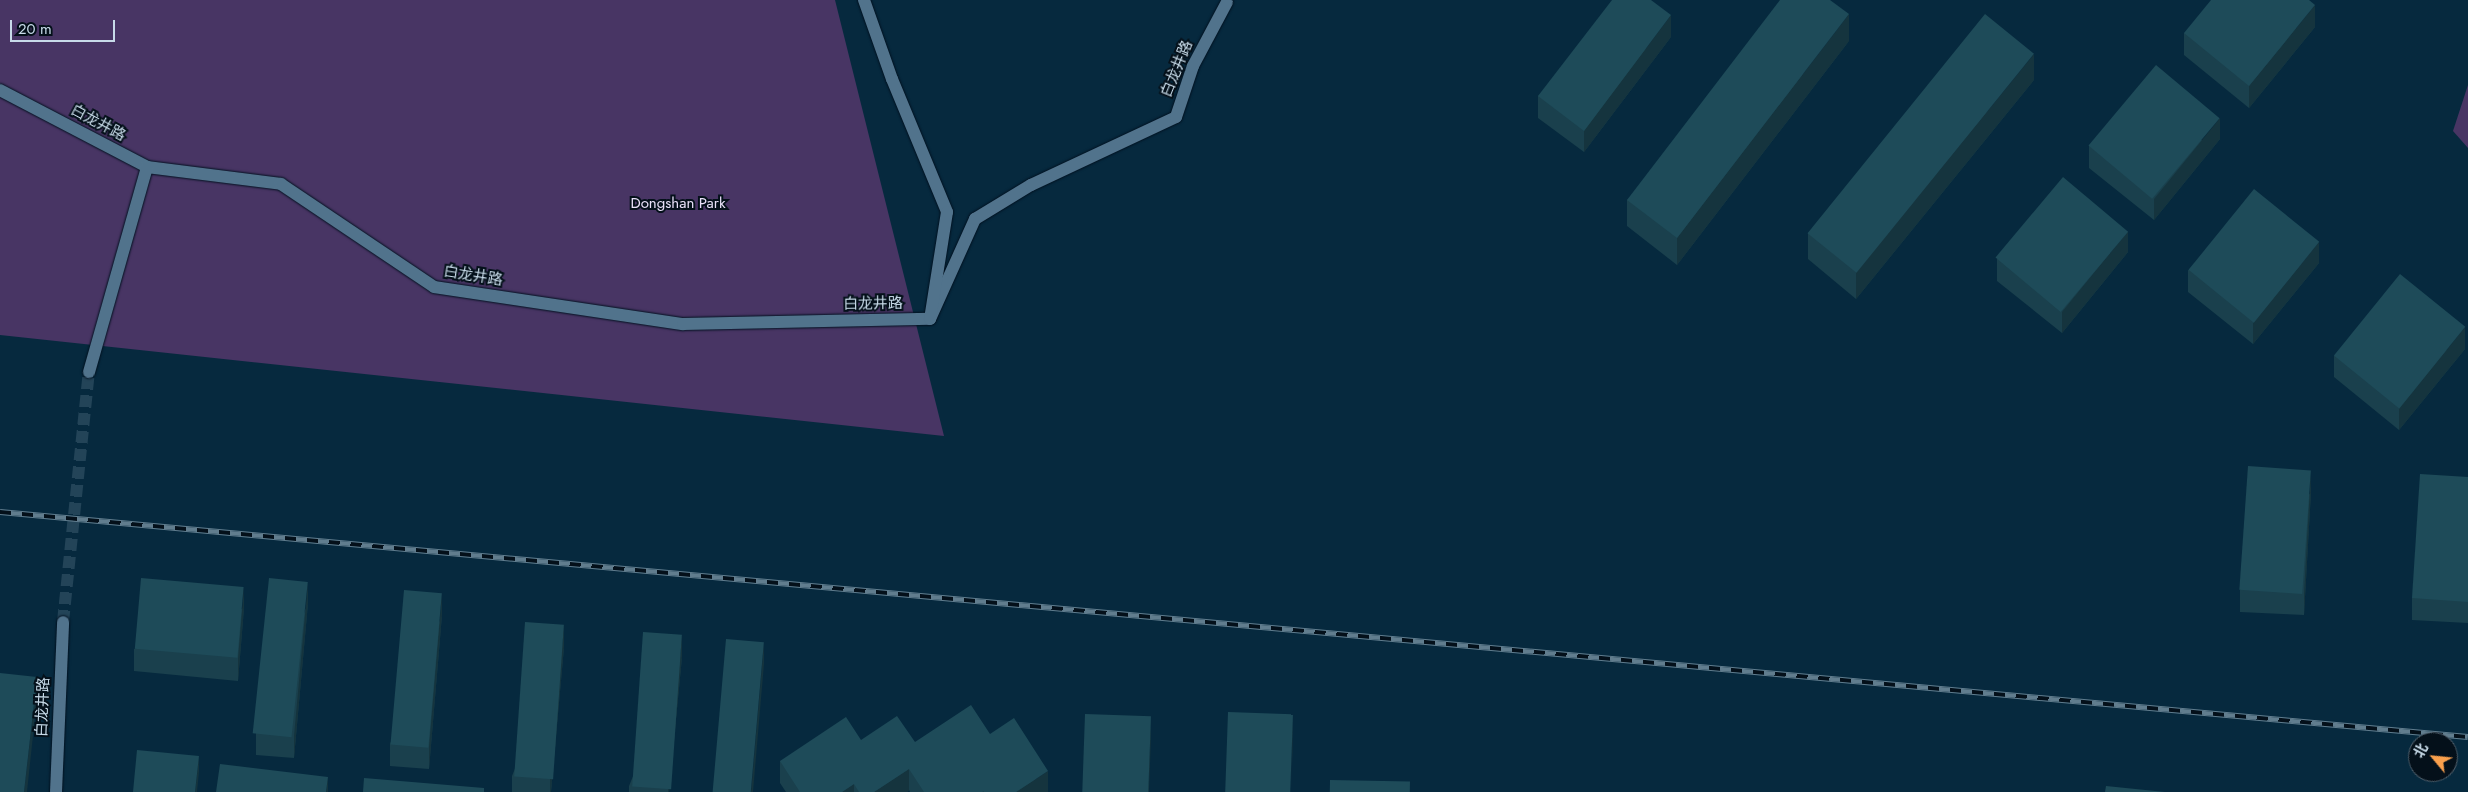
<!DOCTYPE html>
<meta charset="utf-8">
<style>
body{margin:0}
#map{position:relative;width:2468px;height:792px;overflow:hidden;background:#06293e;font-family:Jost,"Noto Sans SC",sans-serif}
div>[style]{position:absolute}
.green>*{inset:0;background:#483564}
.minor-tunnel>*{height:12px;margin-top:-6px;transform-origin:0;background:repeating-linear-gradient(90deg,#234458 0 12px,transparent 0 18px)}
.roads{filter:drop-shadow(0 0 1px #001120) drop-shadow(0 0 1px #001120)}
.minor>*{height:12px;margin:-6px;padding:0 6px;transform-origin:6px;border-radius:6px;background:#51738c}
.tertiary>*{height:12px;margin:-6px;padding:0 6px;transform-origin:6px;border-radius:6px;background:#51738c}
.rail>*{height:5.5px;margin-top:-2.75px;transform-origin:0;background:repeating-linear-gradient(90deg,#04101a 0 11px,#617d8e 0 22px);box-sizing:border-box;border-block:1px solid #617d8e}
.wall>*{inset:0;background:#1a404d}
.shaded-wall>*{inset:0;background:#15343e}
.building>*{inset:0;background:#1e4b59;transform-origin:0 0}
span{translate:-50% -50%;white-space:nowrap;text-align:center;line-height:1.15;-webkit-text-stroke:4px #04101a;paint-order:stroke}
.street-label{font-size:15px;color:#c8dbe9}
.park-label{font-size:15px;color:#e8e0f8}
.north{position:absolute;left:2408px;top:732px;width:50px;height:50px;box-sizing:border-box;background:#04101a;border:1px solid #52616d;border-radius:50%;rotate:298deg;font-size:14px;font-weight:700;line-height:20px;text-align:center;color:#c8dbe9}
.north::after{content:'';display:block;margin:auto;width:18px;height:22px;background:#f9a04d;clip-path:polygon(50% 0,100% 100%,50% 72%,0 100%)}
.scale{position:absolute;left:10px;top:20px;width:105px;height:22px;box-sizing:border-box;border:2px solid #c8dbe9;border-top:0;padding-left:6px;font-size:15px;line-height:18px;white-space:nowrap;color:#c8dbe9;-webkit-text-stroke:4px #04101a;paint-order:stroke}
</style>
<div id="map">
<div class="green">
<i style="clip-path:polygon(0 0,835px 0,944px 436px,0 335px)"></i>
<i style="clip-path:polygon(2468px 85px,2468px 148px,2453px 131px)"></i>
</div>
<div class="minor-tunnel">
<i style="left:63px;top:622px;width:251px;rotate:-84.1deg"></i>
</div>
<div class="roads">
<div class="minor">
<i style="left:0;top:90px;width:166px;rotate:27.6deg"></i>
<i style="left:147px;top:167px;width:135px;rotate:7.2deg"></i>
<i style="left:281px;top:184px;width:184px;rotate:33.9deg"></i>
<i style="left:434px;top:287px;width:252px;rotate:8.5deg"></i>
<i style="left:683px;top:324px;width:247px;rotate:-1.2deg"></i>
<i style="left:930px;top:319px;width:110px;rotate:-65.8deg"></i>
<i style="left:975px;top:219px;width:66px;rotate:-31.3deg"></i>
<i style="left:1031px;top:185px;width:160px;rotate:-25.1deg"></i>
<i style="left:1176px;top:117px;width:54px;rotate:-71.6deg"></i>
<i style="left:1193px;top:66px;width:72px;rotate:-62deg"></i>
<i style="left:89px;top:372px;width:213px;rotate:-74.2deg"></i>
<i style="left:56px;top:792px;width:170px;rotate:-87.6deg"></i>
</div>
<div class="tertiary">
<i style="left:864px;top:0;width:84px;rotate:70.5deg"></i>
<i style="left:892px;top:79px;width:144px;rotate:67.5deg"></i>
<i style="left:947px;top:212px;width:108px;rotate:99deg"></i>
</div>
</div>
<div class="rail">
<i style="left:0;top:512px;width:2478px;rotate:5.21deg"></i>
</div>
<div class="wall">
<i style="clip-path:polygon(2315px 27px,2249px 108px,2184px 55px,2184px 33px)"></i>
<i style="clip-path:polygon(1671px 37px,1584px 152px,1538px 118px,1538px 96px)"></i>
<i style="clip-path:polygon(1849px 41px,1677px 265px,1627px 226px,1627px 200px)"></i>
<i style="clip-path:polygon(2034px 80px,1856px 299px,1808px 259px,1808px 233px)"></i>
<i style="clip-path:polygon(2220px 139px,2154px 220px,2089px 168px,2089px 146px)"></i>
<i style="clip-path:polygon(2128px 252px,2062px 333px,1997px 281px,1997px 259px)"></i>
<i style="clip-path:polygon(2319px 263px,2253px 344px,2188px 292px,2188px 270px)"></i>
<i style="clip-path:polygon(2465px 349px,2399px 430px,2334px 377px,2334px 356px)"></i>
<i style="clip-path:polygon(2468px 477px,2468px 623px,2412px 620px,2412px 598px)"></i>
<i style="clip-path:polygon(2311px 492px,2304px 615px,2240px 612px,2240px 590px)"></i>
<i style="clip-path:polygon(308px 603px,294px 758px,256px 755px,256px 733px)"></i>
<i style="clip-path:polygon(244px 608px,238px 681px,134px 671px,134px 649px)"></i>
<i style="clip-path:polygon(442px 615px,429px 769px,390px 766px,390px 744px)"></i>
<i style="clip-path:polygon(564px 647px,551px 792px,512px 792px,512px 776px)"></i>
<i style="clip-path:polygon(682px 657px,669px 792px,629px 792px,629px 786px)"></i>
<i style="clip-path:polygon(990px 734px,1048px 792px,910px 792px,909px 790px,907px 792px,786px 792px,780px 783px,780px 761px,861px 740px,915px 742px)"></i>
</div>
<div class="shaded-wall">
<i style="clip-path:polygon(2315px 5px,2315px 27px,2249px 108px,2249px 86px)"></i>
<i style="clip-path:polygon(1849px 14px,1849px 41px,1677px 265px,1677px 238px)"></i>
<i style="clip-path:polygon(1671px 15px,1671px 37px,1584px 152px,1584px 131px)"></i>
<i style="clip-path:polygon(2034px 54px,2034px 80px,1856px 299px,1856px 272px)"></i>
<i style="clip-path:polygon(2220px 118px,2220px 139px,2154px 220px,2154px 199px)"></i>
<i style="clip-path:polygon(2128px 231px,2128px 252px,2062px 333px,2062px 312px)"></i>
<i style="clip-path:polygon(2319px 242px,2319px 263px,2253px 344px,2253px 323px)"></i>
<i style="clip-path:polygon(2465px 327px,2465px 349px,2399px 430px,2399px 409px)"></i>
<i style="clip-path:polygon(2311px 470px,2311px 492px,2304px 615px,2304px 594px)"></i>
<i style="clip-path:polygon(308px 582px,308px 603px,294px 758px,294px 736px)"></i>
<i style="clip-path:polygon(244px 587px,244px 608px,238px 681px,238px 659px)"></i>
<i style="clip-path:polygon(442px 593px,442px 615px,429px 769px,429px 747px)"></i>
<i style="clip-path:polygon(564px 625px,564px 647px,551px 792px,550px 792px,550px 780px)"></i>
<i style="clip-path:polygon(682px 635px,682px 657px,669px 792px,668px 792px)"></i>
<i style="clip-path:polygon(764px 642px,764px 664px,753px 792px,751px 792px)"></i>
<i style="clip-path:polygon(37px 677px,37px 698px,27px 792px,24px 792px)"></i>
<i style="clip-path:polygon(1293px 714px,1293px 736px,1291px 792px)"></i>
<i style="clip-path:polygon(1151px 716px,1151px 737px,1149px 792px,1148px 792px)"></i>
<i style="clip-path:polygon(199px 756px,199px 772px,197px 792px,195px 792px)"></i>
<i style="clip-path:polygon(909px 769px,909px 790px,907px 792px,874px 792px)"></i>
<i style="clip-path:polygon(1048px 771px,1048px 792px,1016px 792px)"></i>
<i style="clip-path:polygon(328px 777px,328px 792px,326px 792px)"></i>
<i style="clip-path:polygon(854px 784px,854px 792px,842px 792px)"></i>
</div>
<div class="building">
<i style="clip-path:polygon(1612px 0,1651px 0,1671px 15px,1584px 131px,1538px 96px)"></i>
<i style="clip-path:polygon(1780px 0,1830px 0,1849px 14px,1677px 238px,1627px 200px)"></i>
<i style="clip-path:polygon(2211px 0,2309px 0,2315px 5px,2249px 86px,2184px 33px)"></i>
<i style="left:1985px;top:14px;width:63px;height:282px;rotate:39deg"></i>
<i style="left:2156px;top:65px;width:83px;height:105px;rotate:40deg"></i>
<i style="left:2063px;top:177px;width:85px;height:105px;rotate:40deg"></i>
<i style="left:2254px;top:189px;width:84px;height:104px;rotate:39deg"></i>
<i style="left:2400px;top:274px;width:84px;height:105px;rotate:39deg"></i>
<i style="left:2248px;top:466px;width:63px;height:124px;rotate:4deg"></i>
<i style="clip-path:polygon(2420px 474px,2468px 477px,2468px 602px,2412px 598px)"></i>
<i style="left:141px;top:578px;width:103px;height:71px;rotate:5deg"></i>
<i style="left:269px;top:578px;width:39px;height:156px;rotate:6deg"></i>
<i style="left:404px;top:590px;width:38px;height:155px;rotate:5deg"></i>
<i style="left:525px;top:622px;width:39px;height:155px;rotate:4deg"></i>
<i style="left:643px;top:632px;width:39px;height:155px;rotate:4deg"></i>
<i style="left:726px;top:639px;width:38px;height:154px;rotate:5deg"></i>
<i style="clip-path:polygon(0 673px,37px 677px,24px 792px,0 792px)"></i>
<i style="clip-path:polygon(971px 705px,990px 734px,1014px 718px,1048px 771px,1016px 792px,984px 792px,984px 791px,982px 792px,924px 792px,909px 769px,874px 792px,859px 792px,854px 784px,842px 792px,800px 792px,780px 761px,846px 717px,861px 740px,897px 716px,915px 742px)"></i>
<i style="left:1228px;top:712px;width:65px;height:80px;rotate:2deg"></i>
<i style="left:1085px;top:714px;width:66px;height:78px;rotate:2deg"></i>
<i style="clip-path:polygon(137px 750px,199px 756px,195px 792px,133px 792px)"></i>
<i style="clip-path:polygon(220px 764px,328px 777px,326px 792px,216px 792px)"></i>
<i style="clip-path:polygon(364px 778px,484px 788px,484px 792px,363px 792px)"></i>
<i style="left:1330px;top:780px;width:80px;height:12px;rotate:1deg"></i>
<i style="clip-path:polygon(2106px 786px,2165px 792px,2105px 792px)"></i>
</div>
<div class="street-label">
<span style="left:1177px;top:69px;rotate:-68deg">白龙井路</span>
<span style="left:98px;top:123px;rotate:28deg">白龙井路</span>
<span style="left:473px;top:276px;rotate:9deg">白龙井路</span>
<span style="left:873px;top:304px;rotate:-1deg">白龙井路</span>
<span style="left:43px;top:707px;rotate:-88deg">白龙井路</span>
</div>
<div class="park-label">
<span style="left:678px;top:204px">Dongshan Park</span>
</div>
<div class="north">北</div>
<div class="scale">20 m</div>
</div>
